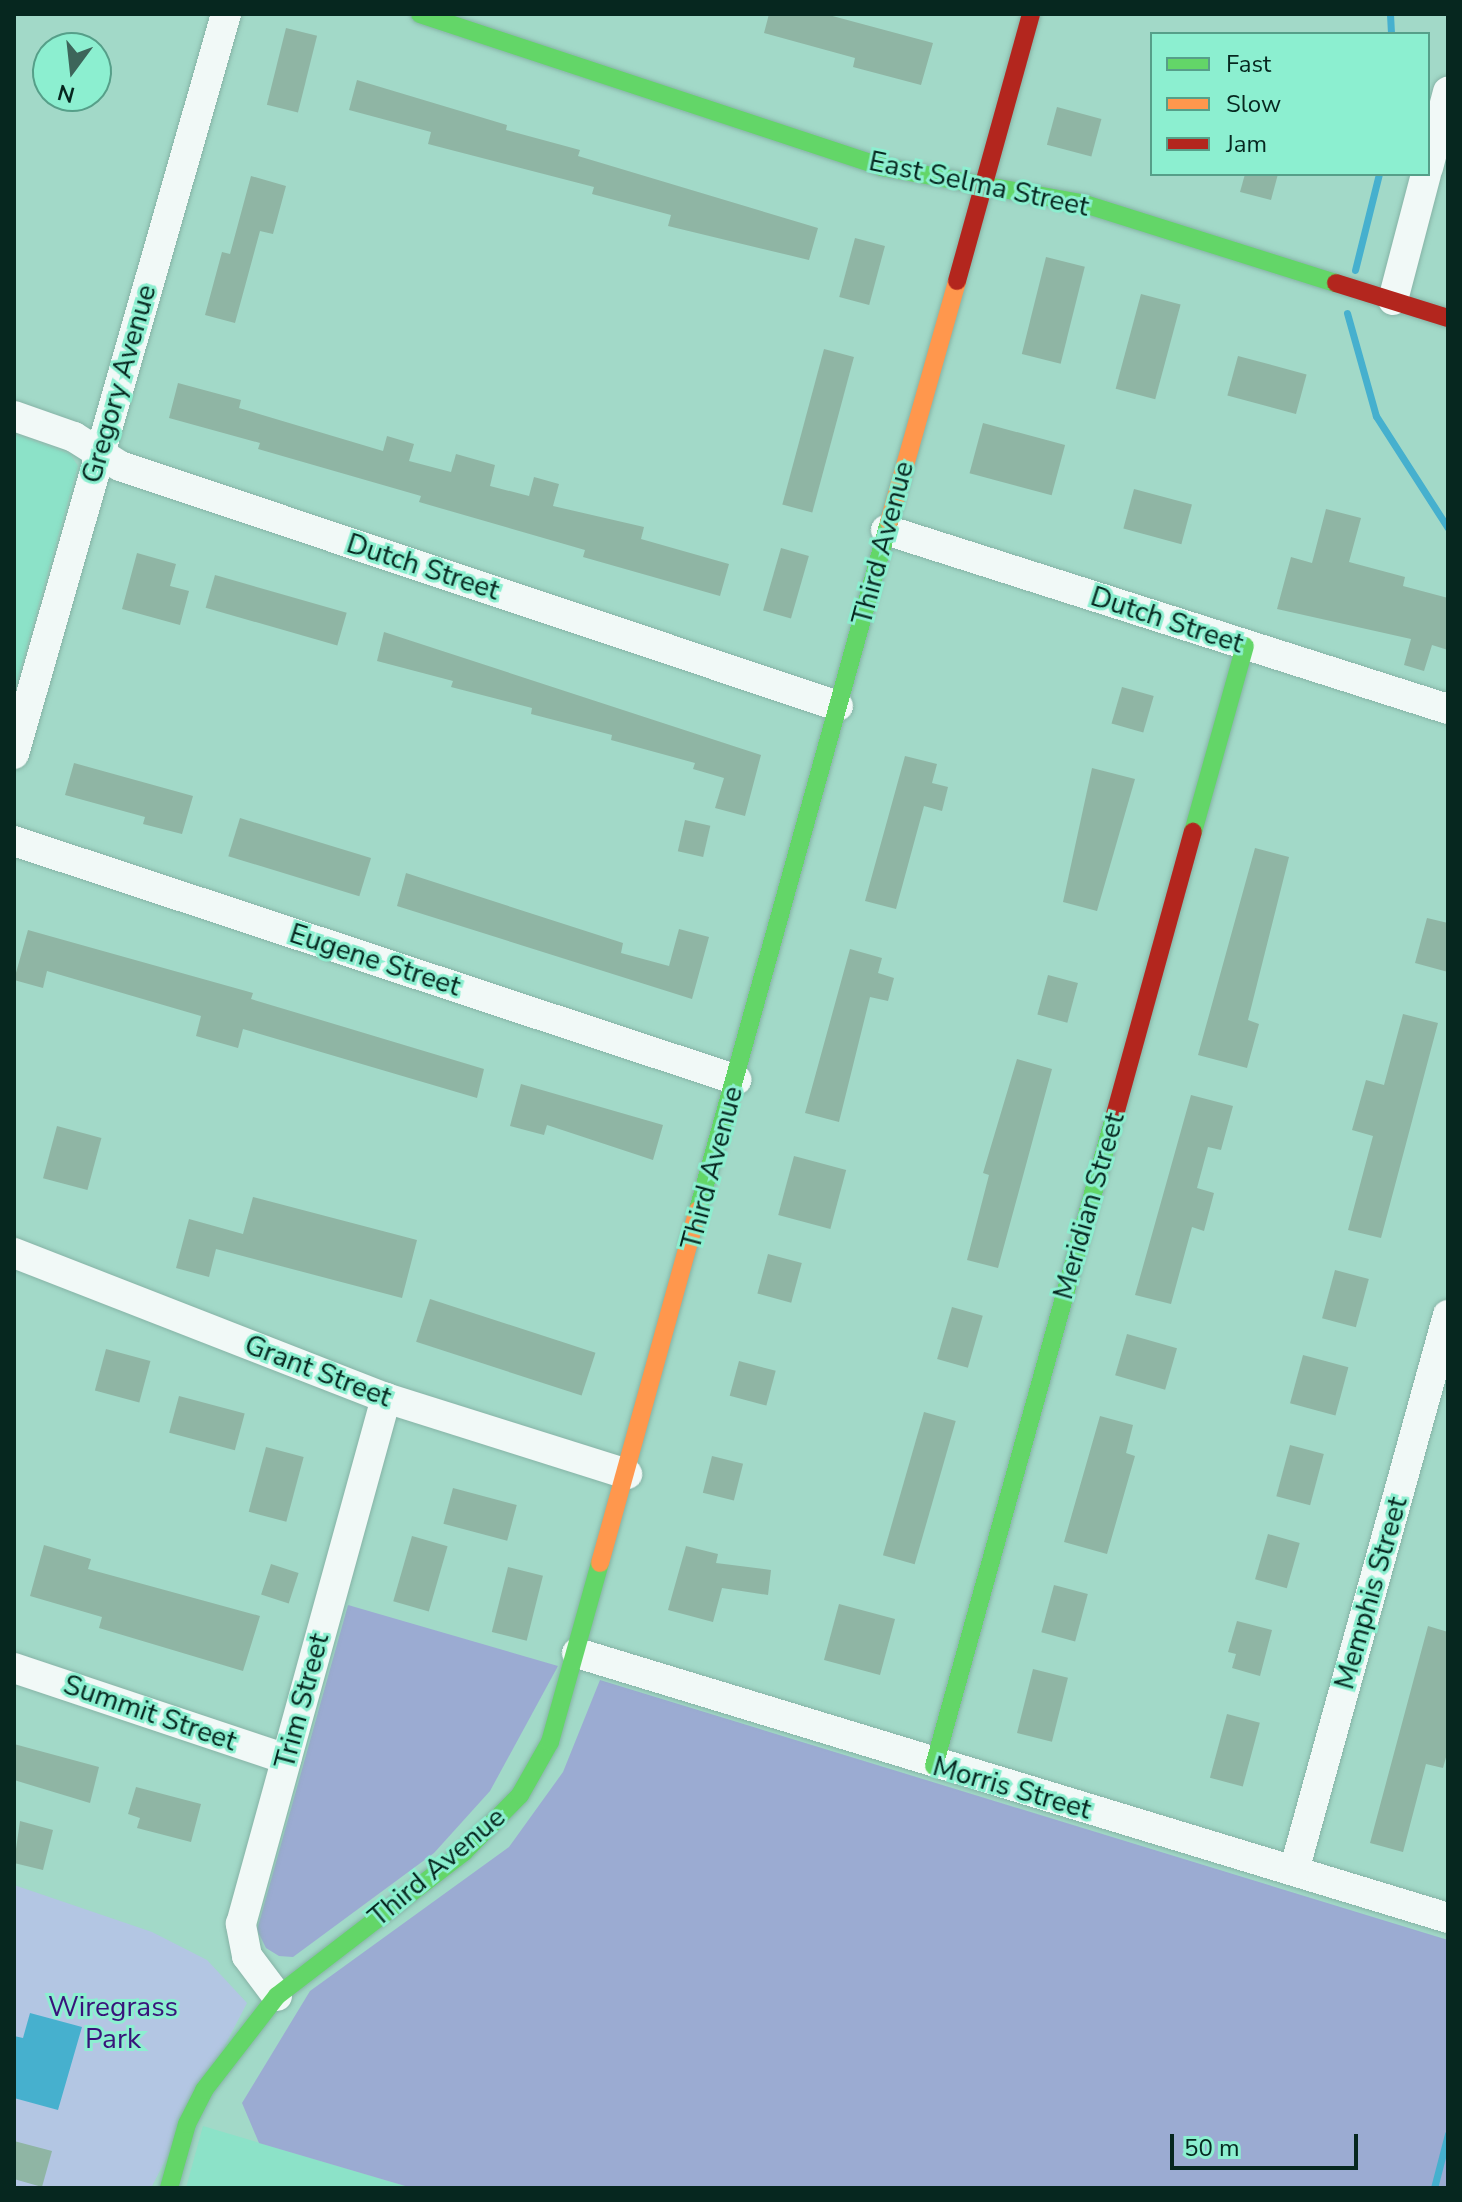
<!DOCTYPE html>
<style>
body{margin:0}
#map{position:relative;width:1462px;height:2202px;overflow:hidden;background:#a2d9c8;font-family:"Nunito Sans",sans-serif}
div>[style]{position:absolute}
.built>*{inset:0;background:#8ce2c8}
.green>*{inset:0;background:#b3c6e3}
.forest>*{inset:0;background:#9babd2}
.water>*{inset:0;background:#46b0ce}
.stream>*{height:7px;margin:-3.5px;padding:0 3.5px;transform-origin:3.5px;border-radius:3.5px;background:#46b0ce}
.building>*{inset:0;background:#8fb5a4;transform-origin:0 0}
.roads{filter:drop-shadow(0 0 2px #86b3a6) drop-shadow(0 0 2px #86b3a6)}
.street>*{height:30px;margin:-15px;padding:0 15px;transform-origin:15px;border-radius:15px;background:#f1f9f7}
.fast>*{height:18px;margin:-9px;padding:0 9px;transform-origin:9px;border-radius:9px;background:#63d668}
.slow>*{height:18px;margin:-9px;padding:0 9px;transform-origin:9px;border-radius:9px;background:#ff974d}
.jam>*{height:18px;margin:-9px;padding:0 9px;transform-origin:9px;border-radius:9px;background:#b3261e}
span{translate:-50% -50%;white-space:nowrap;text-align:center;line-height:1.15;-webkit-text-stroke:6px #8cefd0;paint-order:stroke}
.street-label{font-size:28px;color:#06271f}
.park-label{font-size:28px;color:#39137a}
.frame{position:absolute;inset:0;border:16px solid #06271f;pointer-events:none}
.legend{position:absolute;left:1150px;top:32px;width:280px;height:144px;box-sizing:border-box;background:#8cefd0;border:2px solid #569f89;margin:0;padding:10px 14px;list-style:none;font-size:24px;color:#06271f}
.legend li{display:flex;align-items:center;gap:16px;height:40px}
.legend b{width:40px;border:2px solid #569f89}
.north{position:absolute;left:32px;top:32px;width:80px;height:80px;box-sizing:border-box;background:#8cefd0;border:2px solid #569f89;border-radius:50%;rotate:195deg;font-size:22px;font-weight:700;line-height:32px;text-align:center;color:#06271f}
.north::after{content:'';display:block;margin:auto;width:28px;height:36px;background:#3d655a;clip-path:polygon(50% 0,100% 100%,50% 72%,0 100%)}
.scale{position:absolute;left:1170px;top:2134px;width:188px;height:36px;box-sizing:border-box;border:4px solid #06271f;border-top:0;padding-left:10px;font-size:24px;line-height:28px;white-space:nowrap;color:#06271f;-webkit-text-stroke:6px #8cefd0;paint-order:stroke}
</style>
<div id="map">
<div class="built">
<i style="clip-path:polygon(14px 434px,70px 454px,78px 466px,14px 692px)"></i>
<i style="clip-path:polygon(203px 2126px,412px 2188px,186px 2188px)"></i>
</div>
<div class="green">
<i style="clip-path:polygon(14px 1885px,152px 1932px,207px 1960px,247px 2003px,151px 2188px,14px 2188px)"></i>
</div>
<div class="forest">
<i style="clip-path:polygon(348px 1605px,558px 1666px,490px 1791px,434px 1853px,293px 1957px,279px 1956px,266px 1948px,257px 1930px)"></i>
<i style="clip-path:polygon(600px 1680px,1448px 1940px,1448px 2188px,412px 2188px,259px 2143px,242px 2103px,310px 1991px,509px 1847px,563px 1772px)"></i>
</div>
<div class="water">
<i style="clip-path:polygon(30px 2013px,82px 2027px,58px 2110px,14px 2098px,14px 2036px,23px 2038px)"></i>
</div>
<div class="stream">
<i style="left:1390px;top:14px;width:20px;rotate:87deg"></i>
<i style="left:1355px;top:270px;width:99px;rotate:-76deg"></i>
<i style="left:1347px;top:313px;width:107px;rotate:74.3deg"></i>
<i style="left:1376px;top:416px;width:133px;rotate:57.3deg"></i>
<i style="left:1434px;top:2188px;width:56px;rotate:-75.5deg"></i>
</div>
<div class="building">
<i style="clip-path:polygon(769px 14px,825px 14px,933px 43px,921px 85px,853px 67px,855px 58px,764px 33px)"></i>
<i style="left:286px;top:28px;width:32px;height:79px;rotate:14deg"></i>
<i style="clip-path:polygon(357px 80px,507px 125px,506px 130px,580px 150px,578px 156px,818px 228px,809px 260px,668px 226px,671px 215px,592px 194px,594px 187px,428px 144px,431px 132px,349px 110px)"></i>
<i style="left:1057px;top:107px;width:46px;height:39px;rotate:15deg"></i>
<i style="clip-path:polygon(1245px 174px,1278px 174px,1271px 200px,1240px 192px)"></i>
<i style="clip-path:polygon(251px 176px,286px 186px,273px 234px,260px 231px,235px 323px,205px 315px,222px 252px,230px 254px)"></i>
<i style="left:855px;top:238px;width:31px;height:61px;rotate:15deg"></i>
<i style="left:1046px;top:257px;width:40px;height:100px;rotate:14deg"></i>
<i style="left:1141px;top:294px;width:41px;height:98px;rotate:15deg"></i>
<i style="left:824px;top:349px;width:31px;height:161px;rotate:15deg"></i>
<i style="left:1238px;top:356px;width:71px;height:41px;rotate:15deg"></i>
<i style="clip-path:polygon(178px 383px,241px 400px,239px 408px,383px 451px,387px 436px,414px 444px,409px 461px,451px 472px,456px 454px,495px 465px,490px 486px,529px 496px,534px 477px,559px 484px,553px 506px,644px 527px,641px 539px,729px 564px,720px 596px,583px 557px,585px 550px,419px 502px,421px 496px,258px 449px,260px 443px,169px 418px)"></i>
<i style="left:983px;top:423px;width:85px;height:52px;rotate:15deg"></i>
<i style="left:1134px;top:489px;width:60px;height:41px;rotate:15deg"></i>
<i style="clip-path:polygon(1326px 509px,1361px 518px,1349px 562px,1405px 577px,1403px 586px,1448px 598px,1448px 650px,1432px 645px,1424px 671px,1404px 665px,1411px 639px,1277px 609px,1291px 557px,1312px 563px)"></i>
<i style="left:781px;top:548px;width:29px;height:65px;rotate:16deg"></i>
<i style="clip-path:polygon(137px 553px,176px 564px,170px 586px,189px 591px,180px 625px,122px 609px)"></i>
<i style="left:215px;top:575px;width:137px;height:34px;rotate:16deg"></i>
<i style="clip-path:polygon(384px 632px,761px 755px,745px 816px,715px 808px,724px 778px,693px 769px,695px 763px,611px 740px,612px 735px,531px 714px,532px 708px,451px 687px,453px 681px,377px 661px)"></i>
<i style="left:1122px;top:687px;width:33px;height:38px;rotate:16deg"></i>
<i style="clip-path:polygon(905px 756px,937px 764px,932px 783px,948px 787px,942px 811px,924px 806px,896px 909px,865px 901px)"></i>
<i style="clip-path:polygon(74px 763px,193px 796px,182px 834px,143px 824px,145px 817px,65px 795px)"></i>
<i style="clip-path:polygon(1092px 768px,1135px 779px,1097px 911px,1063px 902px)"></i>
<i style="left:240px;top:818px;width:137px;height:40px;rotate:17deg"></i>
<i style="left:685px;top:820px;width:26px;height:32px;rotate:13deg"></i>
<i style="clip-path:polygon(1255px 848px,1289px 857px,1248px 1020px,1259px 1024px,1247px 1068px,1198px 1055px)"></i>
<i style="clip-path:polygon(406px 873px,623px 943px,621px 953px,669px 966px,679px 929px,709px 937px,692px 999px,397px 906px)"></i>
<i style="clip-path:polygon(1427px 918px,1448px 923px,1448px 972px,1415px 963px)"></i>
<i style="clip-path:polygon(28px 930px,253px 993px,251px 999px,484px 1069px,477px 1098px,243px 1029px,238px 1048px,196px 1036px,201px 1016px,47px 971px,43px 988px,14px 980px)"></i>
<i style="clip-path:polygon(850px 949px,882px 958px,878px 973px,894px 978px,888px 1001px,870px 997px,839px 1122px,805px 1113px)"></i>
<i style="left:1048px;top:975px;width:31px;height:41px;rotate:15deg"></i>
<i style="clip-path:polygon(1403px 1014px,1438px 1023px,1381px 1238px,1348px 1230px,1373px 1136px,1352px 1130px,1366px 1080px,1384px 1085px)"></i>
<i style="clip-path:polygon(1017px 1059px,1052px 1069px,998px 1268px,967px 1260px,989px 1175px,983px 1173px)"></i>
<i style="clip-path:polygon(521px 1084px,663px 1125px,653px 1160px,547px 1125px,544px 1135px,510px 1126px)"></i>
<i style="clip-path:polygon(1191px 1095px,1233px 1106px,1221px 1150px,1208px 1147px,1197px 1188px,1214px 1193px,1204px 1231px,1192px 1227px,1171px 1304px,1135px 1295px)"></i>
<i style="left:57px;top:1126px;width:46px;height:54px;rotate:15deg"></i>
<i style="left:794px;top:1156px;width:54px;height:61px;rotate:15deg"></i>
<i style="clip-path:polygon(253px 1197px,417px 1240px,402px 1298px,216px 1249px,209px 1277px,176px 1268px,189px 1219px,243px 1234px)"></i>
<i style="left:768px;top:1254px;width:35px;height:41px;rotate:15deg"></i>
<i style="left:1335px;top:1270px;width:35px;height:50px;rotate:15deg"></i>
<i style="left:430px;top:1299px;width:174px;height:45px;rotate:18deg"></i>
<i style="left:952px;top:1307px;width:32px;height:54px;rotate:16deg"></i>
<i style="left:1127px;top:1334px;width:52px;height:43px;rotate:16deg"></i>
<i style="left:106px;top:1349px;width:46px;height:43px;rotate:15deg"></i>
<i style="left:1303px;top:1355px;width:47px;height:50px;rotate:15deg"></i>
<i style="left:739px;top:1361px;width:38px;height:36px;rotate:15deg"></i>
<i style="left:179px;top:1396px;width:68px;height:38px;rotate:15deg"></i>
<i style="left:924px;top:1412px;width:33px;height:149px;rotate:16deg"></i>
<i style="clip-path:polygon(1100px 1416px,1133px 1425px,1126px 1453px,1135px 1456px,1107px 1554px,1064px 1542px)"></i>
<i style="left:1290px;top:1445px;width:35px;height:53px;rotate:15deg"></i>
<i style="left:266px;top:1447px;width:39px;height:67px;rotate:15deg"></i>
<i style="left:712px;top:1456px;width:32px;height:38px;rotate:14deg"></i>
<i style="left:453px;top:1488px;width:66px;height:37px;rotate:15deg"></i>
<i style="left:1268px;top:1534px;width:33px;height:47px;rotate:16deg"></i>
<i style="left:412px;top:1536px;width:37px;height:68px;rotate:16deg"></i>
<i style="clip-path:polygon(44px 1545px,91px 1559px,88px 1569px,260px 1616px,243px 1671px,99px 1628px,102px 1617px,30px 1596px)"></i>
<i style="clip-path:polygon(686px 1546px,718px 1554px,716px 1563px,771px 1570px,768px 1595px,722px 1588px,713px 1622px,668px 1610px)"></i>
<i style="left:271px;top:1564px;width:29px;height:32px;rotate:18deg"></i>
<i style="left:508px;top:1567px;width:36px;height:67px;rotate:14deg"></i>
<i style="left:1054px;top:1585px;width:35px;height:49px;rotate:15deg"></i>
<i style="left:839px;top:1604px;width:58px;height:58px;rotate:15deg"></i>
<i style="clip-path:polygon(1237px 1621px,1272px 1630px,1260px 1676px,1232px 1668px,1236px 1654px,1228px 1652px)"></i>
<i style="clip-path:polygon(1428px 1626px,1448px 1632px,1448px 1750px,1443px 1768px,1426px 1764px,1403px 1852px,1370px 1843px)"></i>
<i style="left:1033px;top:1669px;width:36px;height:66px;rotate:14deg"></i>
<i style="left:1227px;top:1714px;width:34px;height:66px;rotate:15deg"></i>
<i style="clip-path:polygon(14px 1744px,99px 1767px,90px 1803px,14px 1780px)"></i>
<i style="clip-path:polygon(136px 1787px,201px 1804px,191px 1842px,137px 1828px,140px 1818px,128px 1814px)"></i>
<i style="clip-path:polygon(20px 1821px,53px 1830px,43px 1870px,14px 1863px)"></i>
<i style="clip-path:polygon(14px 2141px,52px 2151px,42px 2187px,14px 2179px)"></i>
</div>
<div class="roads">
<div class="street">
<i style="left:1428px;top:168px;width:79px;rotate:-75.3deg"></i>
<i style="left:1393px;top:300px;width:130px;rotate:-75.3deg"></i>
<i style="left:14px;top:416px;width:64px;rotate:19.3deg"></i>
<i style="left:74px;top:437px;width:54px;rotate:32.2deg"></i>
<i style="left:120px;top:466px;width:757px;rotate:18.48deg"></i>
<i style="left:886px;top:530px;width:590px;rotate:17.67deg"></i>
<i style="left:14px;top:754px;width:770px;rotate:-74.01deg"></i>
<i style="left:14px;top:841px;width:761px;rotate:18.29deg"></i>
<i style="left:14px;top:1253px;width:399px;rotate:21.3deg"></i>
<i style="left:386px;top:1398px;width:253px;rotate:17.5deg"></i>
<i style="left:577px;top:1653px;width:910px;rotate:16.92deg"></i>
<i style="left:14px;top:1668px;width:287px;rotate:18.5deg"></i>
<i style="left:1294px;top:1871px;width:577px;rotate:-74.52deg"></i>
<i style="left:277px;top:1996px;width:50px;rotate:-126.9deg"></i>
<i style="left:247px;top:1956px;width:33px;rotate:-101deg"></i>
<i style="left:241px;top:1924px;width:546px;rotate:-74.59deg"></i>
</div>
<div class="fast">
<i style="left:420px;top:14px;width:487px;rotate:18.3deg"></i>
<i style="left:882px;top:167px;width:206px;rotate:10.3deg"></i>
<i style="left:1085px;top:204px;width:263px;rotate:17.5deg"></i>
<i style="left:1193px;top:832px;width:193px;rotate:-74.4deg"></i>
<i style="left:698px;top:1210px;width:714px;rotate:-74.48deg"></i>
<i style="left:934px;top:1766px;width:673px;rotate:-74.48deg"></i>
<i style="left:169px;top:2188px;width:66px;rotate:-74.3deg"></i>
<i style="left:187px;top:2124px;width:38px;rotate:-63deg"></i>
<i style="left:204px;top:2090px;width:119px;rotate:-52.2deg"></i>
<i style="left:277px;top:1996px;width:236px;rotate:-37.6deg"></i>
<i style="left:464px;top:1852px;width:80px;rotate:-45.5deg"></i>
<i style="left:520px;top:1795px;width:61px;rotate:-60.5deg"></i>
<i style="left:550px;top:1742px;width:186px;rotate:-74.4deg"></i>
</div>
<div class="slow">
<i style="left:889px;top:522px;width:250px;rotate:-74.2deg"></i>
<i style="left:600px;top:1563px;width:366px;rotate:-74.5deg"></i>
</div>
<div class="jam">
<i style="left:957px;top:281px;width:277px;rotate:-74.5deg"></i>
<i style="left:1336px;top:283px;width:117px;rotate:17.4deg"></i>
<i style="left:1114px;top:1118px;width:297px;rotate:-74.6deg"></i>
</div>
</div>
<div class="street-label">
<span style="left:979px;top:184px;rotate:12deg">East Selma Street</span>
<span style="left:119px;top:384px;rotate:-74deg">Gregory Avenue</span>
<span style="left:883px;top:543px;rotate:-75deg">Third Avenue</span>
<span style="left:423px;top:567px;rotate:18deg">Dutch Street</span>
<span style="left:1167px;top:620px;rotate:18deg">Dutch Street</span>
<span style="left:375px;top:960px;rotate:18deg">Eugene Street</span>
<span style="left:712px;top:1168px;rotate:-75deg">Third Avenue</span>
<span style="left:1089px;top:1206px;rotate:-74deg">Meridian Street</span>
<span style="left:318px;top:1371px;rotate:21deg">Grant Street</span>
<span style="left:1371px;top:1593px;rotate:-74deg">Memphis Street</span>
<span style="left:302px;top:1701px;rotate:-75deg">Trim Street</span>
<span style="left:150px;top:1713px;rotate:19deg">Summit Street</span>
<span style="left:1012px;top:1788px;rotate:16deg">Morris Street</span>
<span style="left:437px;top:1867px;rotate:-40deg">Third Avenue</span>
</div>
<div class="park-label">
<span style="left:113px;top:2023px">Wiregrass<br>Park</span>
</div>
<div class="frame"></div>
<ul class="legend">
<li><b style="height:10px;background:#63d668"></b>Fast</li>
<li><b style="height:10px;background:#ff974d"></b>Slow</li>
<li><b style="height:10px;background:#b3261e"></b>Jam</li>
</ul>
<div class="north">N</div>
<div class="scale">50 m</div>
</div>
